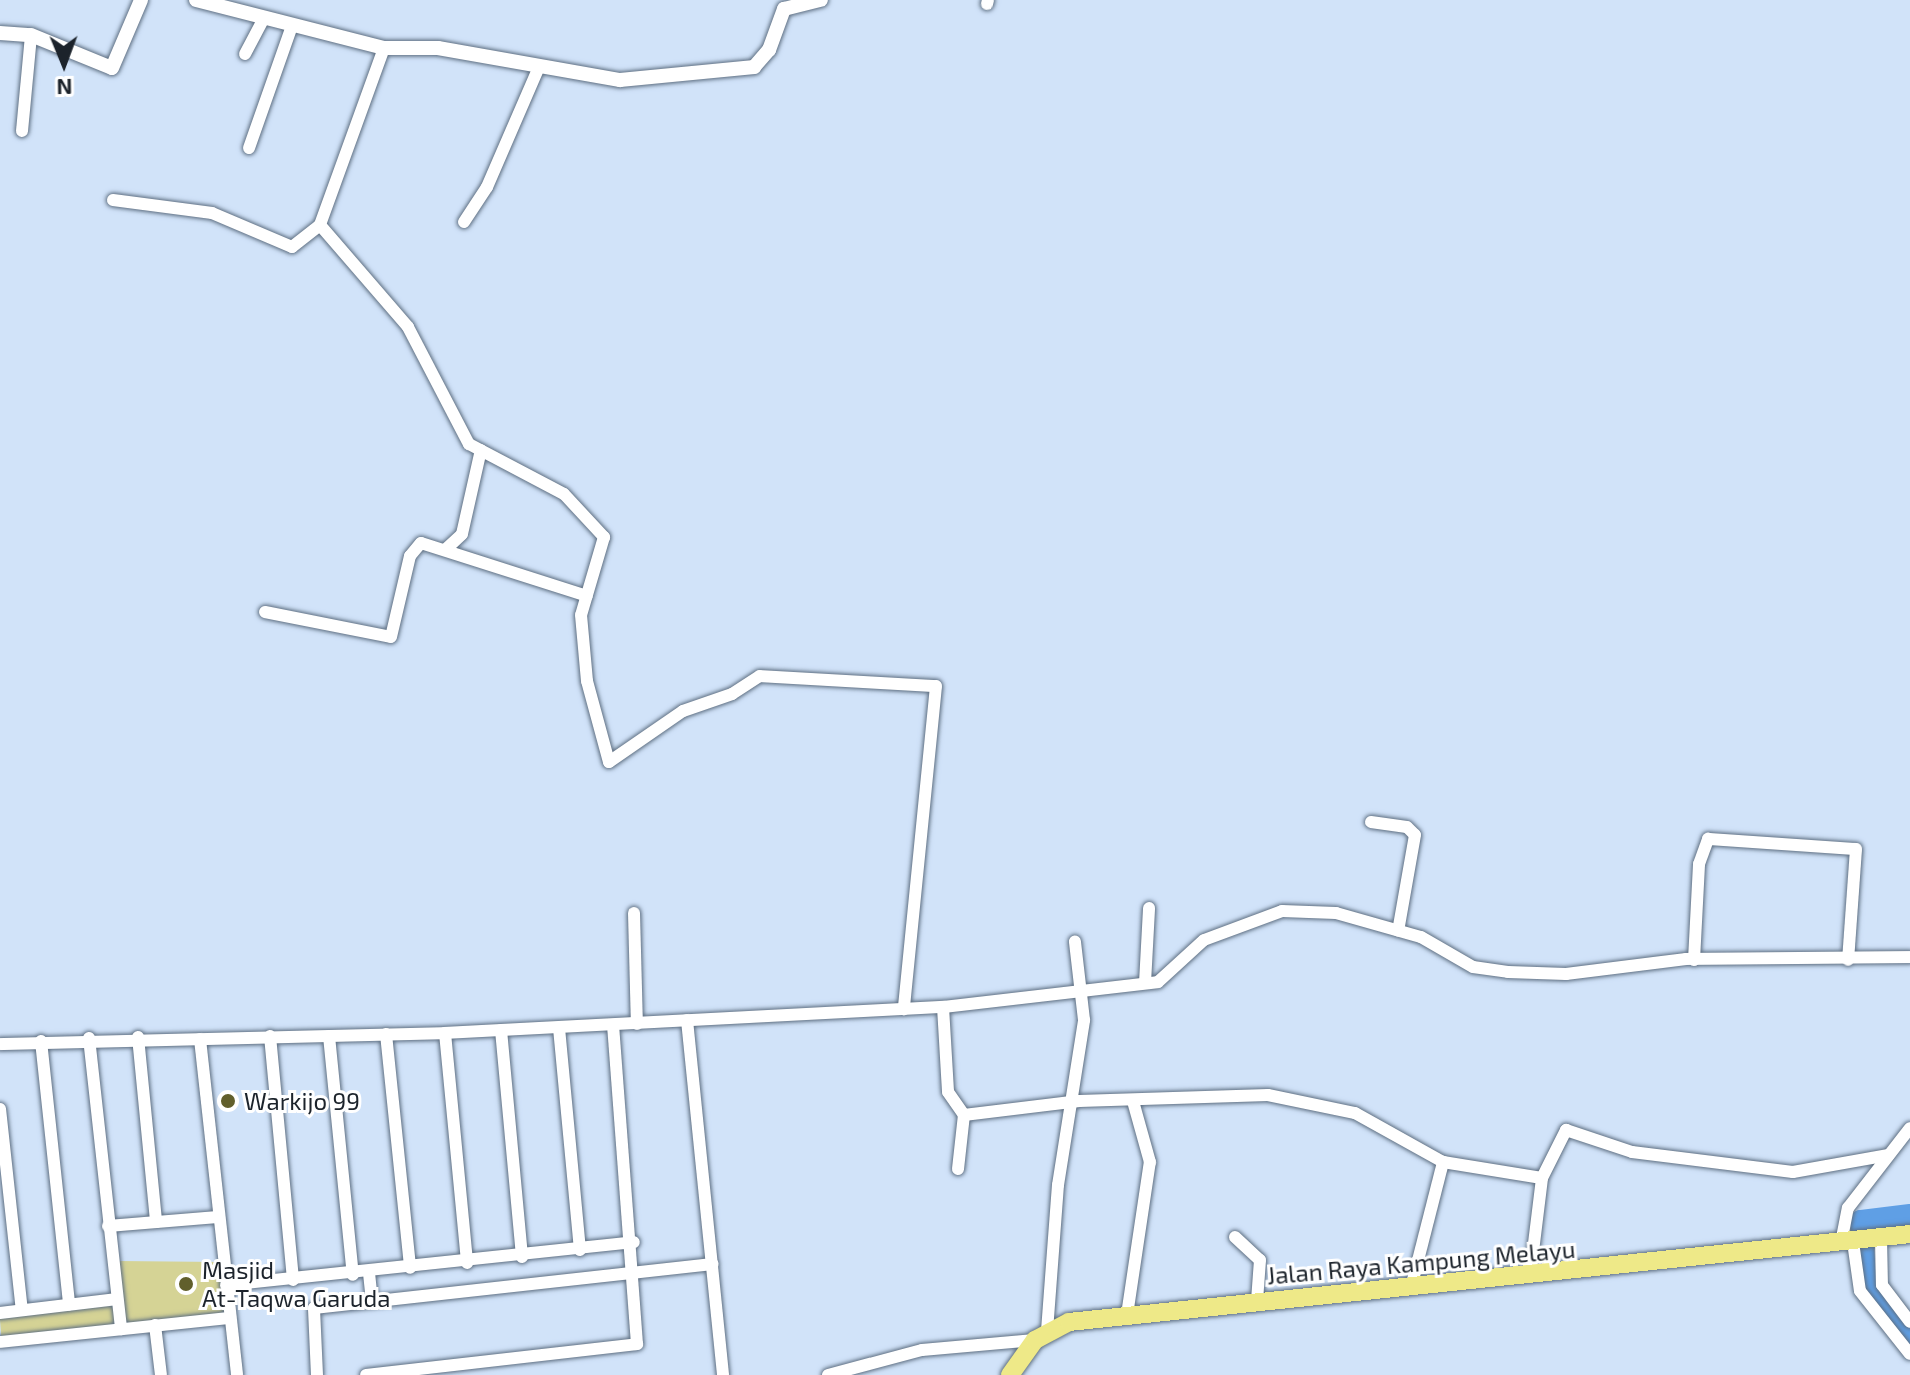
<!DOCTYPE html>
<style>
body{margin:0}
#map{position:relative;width:1910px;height:1375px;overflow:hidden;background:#d1e3f9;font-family:"Exo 2",sans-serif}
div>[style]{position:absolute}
.green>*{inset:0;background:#d5d395;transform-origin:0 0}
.river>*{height:22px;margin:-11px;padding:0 11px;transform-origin:11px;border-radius:11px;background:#5f9fe5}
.roads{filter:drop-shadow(0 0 2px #5e6f82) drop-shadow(0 0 2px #5e6f82)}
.minor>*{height:12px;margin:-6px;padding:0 6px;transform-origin:6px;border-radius:6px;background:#fff}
.tertiary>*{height:14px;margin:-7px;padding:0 7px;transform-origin:7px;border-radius:7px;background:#fff}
.primary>*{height:18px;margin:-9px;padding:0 9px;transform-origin:9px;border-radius:9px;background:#eee988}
.dots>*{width:22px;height:22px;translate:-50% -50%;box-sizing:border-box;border:4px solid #fff;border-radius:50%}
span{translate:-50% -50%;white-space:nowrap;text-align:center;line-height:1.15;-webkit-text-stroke:6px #fff;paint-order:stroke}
.poi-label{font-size:24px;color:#1c232b}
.left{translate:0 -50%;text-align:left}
.street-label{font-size:24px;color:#1c232b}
.north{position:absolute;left:24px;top:24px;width:80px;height:80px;-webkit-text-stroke:6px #fff;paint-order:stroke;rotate:179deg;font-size:22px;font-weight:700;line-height:32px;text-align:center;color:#1c232b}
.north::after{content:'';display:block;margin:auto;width:28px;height:36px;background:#1c232b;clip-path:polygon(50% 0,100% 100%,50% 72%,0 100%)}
</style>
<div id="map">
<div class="green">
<i style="clip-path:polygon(117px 1261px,221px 1262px,226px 1314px,123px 1326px)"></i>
<i style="left:117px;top:1301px;width:28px;height:118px;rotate:86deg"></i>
</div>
<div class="river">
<i style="left:1910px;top:1215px;width:49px;rotate:173deg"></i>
<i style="left:1861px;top:1221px;width:53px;rotate:85.7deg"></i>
<i style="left:1865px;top:1274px;width:82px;rotate:56.9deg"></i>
</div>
<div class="roads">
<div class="minor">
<i style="left:987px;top:4px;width:4px;rotate:-76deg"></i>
<i style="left:384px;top:48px;width:188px;rotate:109.9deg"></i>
<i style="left:320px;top:225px;width:135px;rotate:49.2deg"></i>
<i style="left:408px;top:327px;width:132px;rotate:62.5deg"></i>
<i style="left:469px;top:444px;width:107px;rotate:27.8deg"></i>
<i style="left:564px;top:494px;width:59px;rotate:47.1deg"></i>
<i style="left:604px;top:537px;width:81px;rotate:106.4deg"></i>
<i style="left:581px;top:615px;width:66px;rotate:84.8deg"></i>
<i style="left:587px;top:681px;width:84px;rotate:74.8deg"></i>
<i style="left:609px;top:762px;width:90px;rotate:-34.6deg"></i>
<i style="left:683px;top:711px;width:52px;rotate:-19.1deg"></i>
<i style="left:732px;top:694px;width:33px;rotate:-33deg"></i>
<i style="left:760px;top:676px;width:176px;rotate:3.3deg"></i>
<i style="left:936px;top:686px;width:325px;rotate:95.7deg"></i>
<i style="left:245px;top:54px;width:41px;rotate:-62.2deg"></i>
<i style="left:22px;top:131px;width:96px;rotate:-84.6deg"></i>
<i style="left:249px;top:148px;width:129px;rotate:-70.6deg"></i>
<i style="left:113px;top:200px;width:100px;rotate:7.5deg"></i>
<i style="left:212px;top:213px;width:87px;rotate:23deg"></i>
<i style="left:292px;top:247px;width:36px;rotate:-38deg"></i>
<i style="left:464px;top:222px;width:42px;rotate:-56.7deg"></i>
<i style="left:487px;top:187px;width:129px;rotate:-66.6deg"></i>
<i style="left:445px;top:550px;width:23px;rotate:-43deg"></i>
<i style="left:462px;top:534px;width:86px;rotate:-77.3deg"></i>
<i style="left:265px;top:612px;width:128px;rotate:11.2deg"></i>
<i style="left:391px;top:637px;width:83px;rotate:-76.8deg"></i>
<i style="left:410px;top:556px;width:17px;rotate:-50deg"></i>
<i style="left:421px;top:543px;width:174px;rotate:17.7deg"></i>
<i style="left:1371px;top:822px;width:36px;rotate:8deg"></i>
<i style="left:1407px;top:827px;width:11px;rotate:45deg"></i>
<i style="left:1415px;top:835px;width:97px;rotate:100deg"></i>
<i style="left:634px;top:913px;width:111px;rotate:88.5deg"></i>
<i style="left:1694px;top:960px;width:96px;rotate:-87deg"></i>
<i style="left:1699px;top:864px;width:27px;rotate:-70deg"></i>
<i style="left:1708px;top:839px;width:148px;rotate:3.9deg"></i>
<i style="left:1856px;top:849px;width:111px;rotate:94.1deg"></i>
<i style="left:1145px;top:983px;width:75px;rotate:-86.9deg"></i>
<i style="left:943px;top:1007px;width:85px;rotate:86.6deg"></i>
<i style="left:948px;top:1092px;width:28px;rotate:55deg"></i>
<i style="left:687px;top:1020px;width:357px;rotate:84.2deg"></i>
<i style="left:559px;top:1028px;width:223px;rotate:84.6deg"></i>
<i style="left:501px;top:1030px;width:228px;rotate:84.7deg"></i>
<i style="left:445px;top:1033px;width:231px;rotate:84.5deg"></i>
<i style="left:386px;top:1034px;width:235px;rotate:84.1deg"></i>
<i style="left:270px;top:1036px;width:245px;rotate:84.6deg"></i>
<i style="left:329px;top:1036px;width:240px;rotate:84.3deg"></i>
<i style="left:138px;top:1037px;width:186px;rotate:84.4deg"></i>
<i style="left:89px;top:1038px;width:293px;rotate:83.7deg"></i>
<i style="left:200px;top:1039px;width:338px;rotate:83.7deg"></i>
<i style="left:41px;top:1041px;width:265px;rotate:83.9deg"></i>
<i style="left:0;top:1044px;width:445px;rotate:-1.4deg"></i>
<i style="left:445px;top:1033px;width:499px;rotate:-3deg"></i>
<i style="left:943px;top:1007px;width:216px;rotate:-6.6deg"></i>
<i style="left:1158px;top:982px;width:62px;rotate:-42.4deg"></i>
<i style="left:1204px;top:940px;width:83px;rotate:-20.4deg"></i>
<i style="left:1282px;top:911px;width:54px;rotate:2.1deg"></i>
<i style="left:1336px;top:913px;width:88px;rotate:15.8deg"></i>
<i style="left:1421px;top:937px;width:60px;rotate:30deg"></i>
<i style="left:1473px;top:967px;width:35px;rotate:8deg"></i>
<i style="left:1508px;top:972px;width:58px;rotate:2deg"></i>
<i style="left:1566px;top:974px;width:121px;rotate:-7.1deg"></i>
<i style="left:1686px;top:959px;width:224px;rotate:-0.5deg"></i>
<i style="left:0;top:1109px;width:202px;rotate:83.8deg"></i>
<i style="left:958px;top:1169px;width:54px;rotate:-83.7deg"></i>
<i style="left:964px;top:1115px;width:116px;rotate:-6.9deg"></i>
<i style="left:1079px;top:1101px;width:189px;rotate:-1.8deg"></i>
<i style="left:1268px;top:1095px;width:89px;rotate:11.7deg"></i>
<i style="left:1355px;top:1113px;width:101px;rotate:29.1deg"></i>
<i style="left:1443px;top:1162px;width:100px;rotate:9.2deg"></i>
<i style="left:108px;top:1226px;width:110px;rotate:-4.7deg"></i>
<i style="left:1235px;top:1237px;width:34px;rotate:43deg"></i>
<i style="left:1260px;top:1260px;width:41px;rotate:94.2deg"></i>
<i style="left:1881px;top:1239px;width:46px;rotate:88.8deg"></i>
<i style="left:1882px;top:1285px;width:46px;rotate:52.9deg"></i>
<i style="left:1853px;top:1242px;width:49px;rotate:81.9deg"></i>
<i style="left:1860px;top:1291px;width:80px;rotate:51.6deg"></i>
<i style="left:1841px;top:1243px;width:36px;rotate:-79deg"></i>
<i style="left:1848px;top:1208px;width:101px;rotate:-52.2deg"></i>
<i style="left:369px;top:1273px;width:29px;rotate:84deg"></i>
<i style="left:1530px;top:1276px;width:99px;rotate:-83deg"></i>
<i style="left:1542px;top:1178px;width:54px;rotate:-63.4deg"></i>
<i style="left:1566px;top:1130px;width:70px;rotate:18.4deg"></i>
<i style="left:1632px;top:1152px;width:162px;rotate:7.1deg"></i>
<i style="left:1793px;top:1172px;width:97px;rotate:-10.1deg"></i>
<i style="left:1412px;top:1284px;width:126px;rotate:-75.7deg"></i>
<i style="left:226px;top:1285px;width:410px;rotate:-6deg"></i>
<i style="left:0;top:1313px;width:118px;rotate:-6.8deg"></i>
<i style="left:1127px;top:1315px;width:155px;rotate:-81.5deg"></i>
<i style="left:1150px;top:1162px;width:63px;rotate:-105.6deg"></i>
<i style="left:155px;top:1325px;width:50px;rotate:83.2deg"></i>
<i style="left:1047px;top:1331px;width:146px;rotate:-85.7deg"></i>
<i style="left:1058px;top:1185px;width:167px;rotate:-81deg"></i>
<i style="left:1084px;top:1020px;width:79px;rotate:-96.6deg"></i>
<i style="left:0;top:1342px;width:231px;rotate:-6deg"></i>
<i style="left:317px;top:1375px;width:67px;rotate:-92.6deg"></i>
<i style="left:314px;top:1308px;width:401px;rotate:-6.3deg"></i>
<i style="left:366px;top:1375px;width:273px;rotate:-6.5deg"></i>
<i style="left:637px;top:1344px;width:320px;rotate:-94.3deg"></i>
<i style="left:828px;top:1375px;width:97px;rotate:-14.9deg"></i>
<i style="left:922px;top:1350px;width:113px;rotate:-5.1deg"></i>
</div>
<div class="tertiary">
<i style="left:196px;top:0;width:194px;rotate:14.3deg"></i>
<i style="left:384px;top:48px;width:54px"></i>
<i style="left:438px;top:48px;width:185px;rotate:10deg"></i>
<i style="left:620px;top:80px;width:135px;rotate:-5.5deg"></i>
<i style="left:754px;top:67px;width:23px;rotate:-49deg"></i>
<i style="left:769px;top:50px;width:44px;rotate:-69.9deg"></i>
<i style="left:784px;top:9px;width:38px;rotate:-14deg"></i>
<i style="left:0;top:33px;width:31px;rotate:4deg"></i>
<i style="left:31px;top:35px;width:87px;rotate:22.2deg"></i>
<i style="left:112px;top:68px;width:74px;rotate:-66.9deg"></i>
</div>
<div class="primary">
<i style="left:1010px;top:1375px;width:43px;rotate:-54.5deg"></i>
<i style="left:1035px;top:1340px;width:38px;rotate:-28deg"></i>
<i style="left:1069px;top:1322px;width:846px;rotate:-5.97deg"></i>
</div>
</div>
<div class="dots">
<i style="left:228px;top:1101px;background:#615f2c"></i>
<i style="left:186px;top:1284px;background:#615f2c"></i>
</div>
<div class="poi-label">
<span class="left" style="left:244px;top:1101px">Warkijo 99</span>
<span class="left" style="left:202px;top:1284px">Masjid<br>At-Taqwa Garuda</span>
</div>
<div class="street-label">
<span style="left:1421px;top:1262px;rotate:-5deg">Jalan Raya Kampung Melayu</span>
</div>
<div class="north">N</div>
</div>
